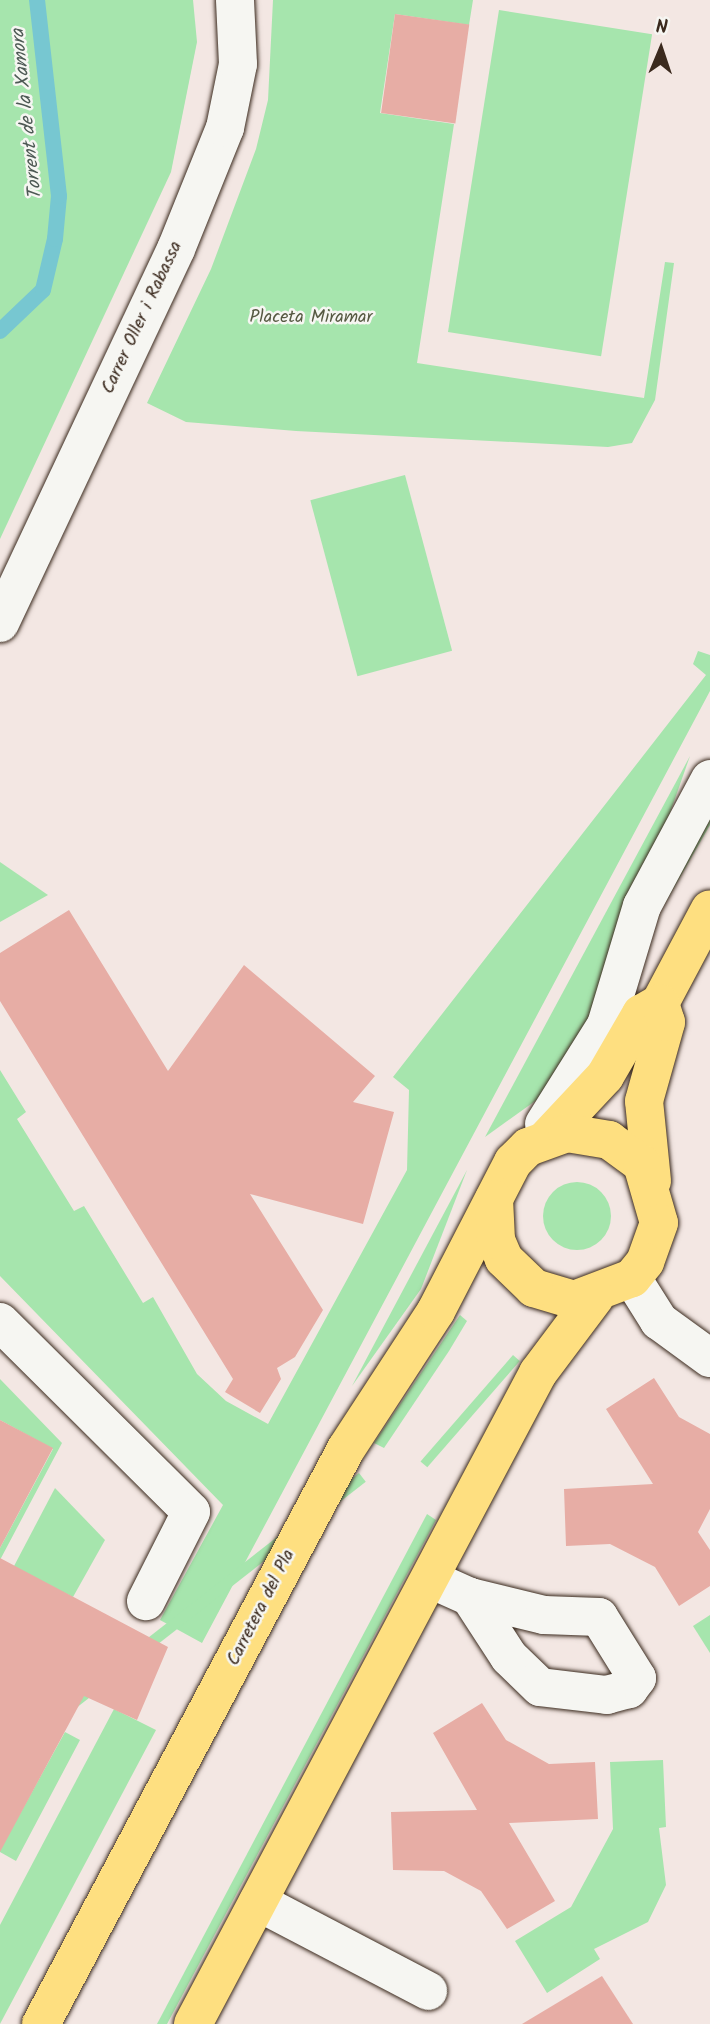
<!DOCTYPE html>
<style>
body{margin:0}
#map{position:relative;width:710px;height:2024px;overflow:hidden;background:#f3e7e3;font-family:Kalam,sans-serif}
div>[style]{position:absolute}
.green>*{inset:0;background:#a6e5ad;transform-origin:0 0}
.round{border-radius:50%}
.stream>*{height:16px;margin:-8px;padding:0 8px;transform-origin:8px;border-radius:8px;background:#77c7d1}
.building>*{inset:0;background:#e7ada5;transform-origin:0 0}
.roads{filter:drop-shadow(0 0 2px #3b2a1e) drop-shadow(0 0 2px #3b2a1e)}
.minor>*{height:38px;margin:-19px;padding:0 19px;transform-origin:19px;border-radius:19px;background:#f6f6f2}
.major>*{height:38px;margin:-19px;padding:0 19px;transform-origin:19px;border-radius:19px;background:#fedf80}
span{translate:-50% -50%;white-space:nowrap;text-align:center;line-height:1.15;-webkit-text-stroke:5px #f6f6f2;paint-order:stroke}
.street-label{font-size:18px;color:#3b2a1e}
.park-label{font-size:18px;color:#565942}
.water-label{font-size:19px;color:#4d5954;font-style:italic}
.north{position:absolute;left:626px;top:14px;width:70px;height:70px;-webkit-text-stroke:5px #f6f6f2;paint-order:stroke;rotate:2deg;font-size:19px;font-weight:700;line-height:28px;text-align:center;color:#3b2a1e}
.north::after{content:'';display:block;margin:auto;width:24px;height:32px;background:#3b2a1e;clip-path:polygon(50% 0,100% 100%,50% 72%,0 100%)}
</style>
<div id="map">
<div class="green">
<i style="clip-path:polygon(0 0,193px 0,197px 42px,171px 172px,0 539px)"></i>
<i style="clip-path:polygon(273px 0,473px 0,469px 25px,395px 14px,380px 113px,454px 124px,417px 363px,644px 398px,665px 262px,674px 263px,655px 400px,632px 443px,608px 447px,296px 431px,186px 422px,147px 403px,211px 269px,256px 149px,268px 100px)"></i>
<i style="left:499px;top:10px;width:155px;height:326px;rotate:9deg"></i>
<i style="left:405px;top:475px;width:182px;height:98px;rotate:75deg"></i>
<i style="clip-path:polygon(698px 651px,710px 655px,710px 691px,202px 1643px,160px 1620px,223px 1505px,0 1276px,0 1070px,26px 1112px,17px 1119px,74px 1211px,84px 1206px,143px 1303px,153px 1297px,197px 1374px,226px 1401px,268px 1424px,407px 1170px,409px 1090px,393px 1077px,706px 675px,693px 664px)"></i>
<i style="clip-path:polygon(690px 756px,606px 994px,545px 1094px,485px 1137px)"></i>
<i style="clip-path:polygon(710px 809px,710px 825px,660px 912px)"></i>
<i style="clip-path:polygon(0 862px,48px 895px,0 922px)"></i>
<i style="clip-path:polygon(467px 1170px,421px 1289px,352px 1386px,378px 1337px)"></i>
<i class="round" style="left:543px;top:1182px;width:68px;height:68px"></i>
<i style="clip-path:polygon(460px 1315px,467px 1321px,449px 1351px,384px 1448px,374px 1443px)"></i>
<i style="left:513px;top:1355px;width:9px;height:141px;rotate:41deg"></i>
<i style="clip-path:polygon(0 1379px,62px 1443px,0 1560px,0 1548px,53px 1449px,0 1420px)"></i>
<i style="left:359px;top:1473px;width:11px;height:624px;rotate:52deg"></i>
<i style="clip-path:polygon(55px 1488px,105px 1540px,73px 1597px,13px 1568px)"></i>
<i style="clip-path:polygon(427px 1514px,436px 1520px,167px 2024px,157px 2024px)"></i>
<i style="clip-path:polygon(710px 1615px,710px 1653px,693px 1626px)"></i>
<i style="clip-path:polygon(114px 1709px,156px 1730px,0 2024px,0 1925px)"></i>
<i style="clip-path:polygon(65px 1732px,80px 1740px,16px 1861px,0 1852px,0 1834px,16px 1821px)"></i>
<i style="clip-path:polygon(663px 1760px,666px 1827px,659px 1828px,666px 1885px,648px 1922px,594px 1949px,600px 1959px,547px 1993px,515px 1941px,571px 1907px,613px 1829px,610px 1762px)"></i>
</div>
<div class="stream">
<i style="left:0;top:331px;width:59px;rotate:-43.6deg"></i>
<i style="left:43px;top:290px;width:52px;rotate:-76.8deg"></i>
<i style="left:55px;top:239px;width:43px;rotate:-84.7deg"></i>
<i style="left:59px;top:196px;width:197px;rotate:-96.4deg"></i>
</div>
<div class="building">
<i style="left:395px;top:14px;width:75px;height:100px;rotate:8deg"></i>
<i style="clip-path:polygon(69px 910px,168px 1071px,244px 965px,375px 1076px,353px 1102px,394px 1112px,363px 1224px,250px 1194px,323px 1310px,295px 1357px,277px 1368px,281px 1379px,260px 1413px,225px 1392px,233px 1379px,0 1001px,0 953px)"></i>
<i style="clip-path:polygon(654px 1378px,679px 1417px,710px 1434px,710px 1509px,698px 1532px,710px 1550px,710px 1586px,679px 1606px,655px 1567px,610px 1544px,566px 1546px,564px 1489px,653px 1484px,606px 1409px)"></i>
<i style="clip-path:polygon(0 1420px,53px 1448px,0 1548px)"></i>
<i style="clip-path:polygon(0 1558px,168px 1647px,137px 1720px,84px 1696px,0 1852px)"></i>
<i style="clip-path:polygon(482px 1703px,506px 1740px,549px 1764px,595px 1762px,598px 1819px,509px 1823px,555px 1901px,507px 1929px,481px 1891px,444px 1871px,393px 1870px,391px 1812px,477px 1810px,433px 1733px)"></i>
<i style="clip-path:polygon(602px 1976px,633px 2024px,522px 2024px)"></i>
</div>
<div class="roads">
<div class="minor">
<i style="left:0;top:623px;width:413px;rotate:-64.8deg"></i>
<i style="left:176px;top:249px;width:131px;rotate:-68deg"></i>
<i style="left:225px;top:128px;width:65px;rotate:-78.5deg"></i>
<i style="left:238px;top:64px;width:64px;rotate:-92.7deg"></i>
<i style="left:544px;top:1124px;width:117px;rotate:-57.9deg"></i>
<i style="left:606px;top:1025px;width:124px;rotate:-73.2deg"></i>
<i style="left:642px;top:906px;width:144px;rotate:-61.8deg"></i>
<i style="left:632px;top:1278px;width:51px;rotate:57.9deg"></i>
<i style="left:659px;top:1321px;width:63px;rotate:36deg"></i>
<i style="left:0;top:1322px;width:269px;rotate:44.8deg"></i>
<i style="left:191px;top:1512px;width:100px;rotate:116.8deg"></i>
<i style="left:430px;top:1579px;width:44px;rotate:24.2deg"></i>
<i style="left:470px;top:1597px;width:76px;rotate:13.7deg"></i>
<i style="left:544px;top:1615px;width:55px;rotate:2.1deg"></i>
<i style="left:599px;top:1617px;width:72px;rotate:58.1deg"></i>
<i style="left:637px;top:1678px;width:14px;rotate:126deg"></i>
<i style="left:629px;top:1689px;width:23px;rotate:165deg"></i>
<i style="left:607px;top:1695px;width:67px;rotate:-173.2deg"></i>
<i style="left:540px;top:1687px;width:43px;rotate:-135.9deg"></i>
<i style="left:509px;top:1657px;width:72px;rotate:-123deg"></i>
<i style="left:258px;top:1902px;width:192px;rotate:27.6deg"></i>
</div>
<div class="major">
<i style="left:660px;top:1003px;width:106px;rotate:-62deg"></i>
<i style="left:547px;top:1138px;width:85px;rotate:-46.9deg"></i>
<i style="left:605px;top:1076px;width:72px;rotate:-59.9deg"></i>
<i style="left:641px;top:1014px;width:22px;rotate:-30deg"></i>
<i style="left:652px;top:1181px;width:80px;rotate:-95.7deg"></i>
<i style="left:644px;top:1101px;width:82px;rotate:-74.4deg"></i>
<i style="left:666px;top:1022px;width:20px;rotate:-108deg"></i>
<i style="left:41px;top:2024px;width:651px;rotate:-62.06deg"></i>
<i style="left:346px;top:1449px;width:165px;rotate:-56.9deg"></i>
<i style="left:436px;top:1311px;width:168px;rotate:-62.7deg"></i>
<i style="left:513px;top:1162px;width:21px;rotate:-45deg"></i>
<i style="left:528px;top:1147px;width:41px;rotate:-19.7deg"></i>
<i style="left:567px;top:1133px;width:43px;rotate:9.5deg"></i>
<i style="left:609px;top:1140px;width:41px;rotate:36deg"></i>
<i style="left:642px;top:1164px;width:61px;rotate:73.9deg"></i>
<i style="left:659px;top:1223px;width:41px;rotate:109.7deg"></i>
<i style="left:645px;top:1262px;width:21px;rotate:129deg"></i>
<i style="left:632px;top:1278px;width:62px;rotate:159.2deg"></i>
<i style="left:574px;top:1300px;width:42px;rotate:-163.3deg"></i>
<i style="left:534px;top:1288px;width:42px;rotate:-136deg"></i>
<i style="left:504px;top:1259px;width:21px;rotate:-113deg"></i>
<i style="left:496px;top:1240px;width:41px;rotate:-92.8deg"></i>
<i style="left:193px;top:2024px;width:737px;rotate:-62.08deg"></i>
<i style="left:538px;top:1373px;width:95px;rotate:-53.1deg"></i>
</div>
</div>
<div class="street-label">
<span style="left:143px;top:318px;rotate:-65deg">Carrer Oller i Rabassa</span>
<span style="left:262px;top:1608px;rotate:-63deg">Carretera del Pla</span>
</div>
<div class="park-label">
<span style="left:311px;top:318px">Placeta Miramar</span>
</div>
<div class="water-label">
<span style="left:28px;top:114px;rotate:-96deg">Torrent de la Xamora</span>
</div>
<div class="north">N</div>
</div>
